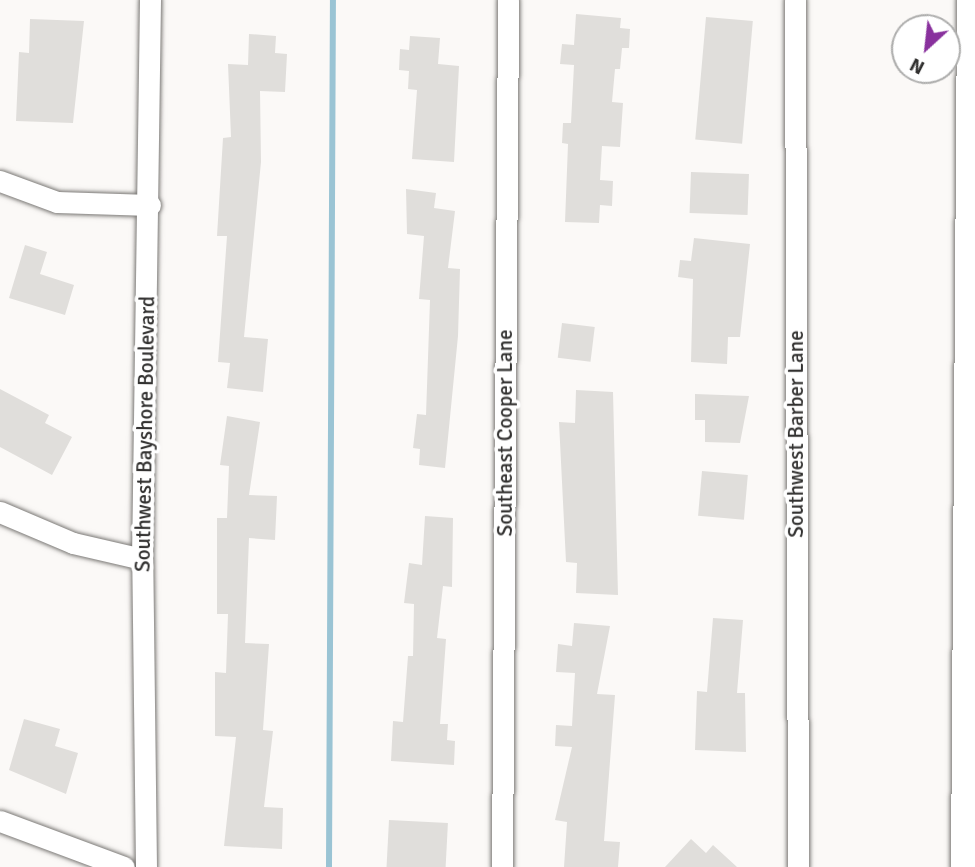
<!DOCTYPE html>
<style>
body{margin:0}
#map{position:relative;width:975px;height:867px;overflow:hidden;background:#fbf9f7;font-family:Signika,sans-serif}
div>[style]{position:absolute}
.stream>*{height:6px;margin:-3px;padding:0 3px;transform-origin:3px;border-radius:3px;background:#9ac4d4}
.building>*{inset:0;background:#e0dedb;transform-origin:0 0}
.roads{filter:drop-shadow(0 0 2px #7b7976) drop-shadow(0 0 2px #7b7976)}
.minor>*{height:21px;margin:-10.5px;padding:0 10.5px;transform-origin:10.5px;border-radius:10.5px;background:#fff}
.highway>*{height:30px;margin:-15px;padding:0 15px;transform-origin:15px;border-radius:15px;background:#fff}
span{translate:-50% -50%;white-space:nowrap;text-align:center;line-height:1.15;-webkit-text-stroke:7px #fff;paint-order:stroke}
.street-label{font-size:21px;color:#323130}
.north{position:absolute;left:891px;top:14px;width:70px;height:70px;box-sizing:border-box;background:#fff;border:2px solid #adadac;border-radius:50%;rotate:207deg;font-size:19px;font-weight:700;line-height:28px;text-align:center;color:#323130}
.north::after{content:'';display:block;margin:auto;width:24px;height:32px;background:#89319d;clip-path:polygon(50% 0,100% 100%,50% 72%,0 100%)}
</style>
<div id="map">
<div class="stream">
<i style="left:329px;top:867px;width:867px;rotate:-89.74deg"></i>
</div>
<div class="building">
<i style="clip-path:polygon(576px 14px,621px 18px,620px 28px,630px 29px,629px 48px,622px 48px,620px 69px,615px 69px,612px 102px,623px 103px,620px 147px,602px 146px,600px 180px,613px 181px,612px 206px,600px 205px,599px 223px,565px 222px,568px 144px,562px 143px,563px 123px,571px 123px,574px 65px,560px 64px,562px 44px,574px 45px)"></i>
<i style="left:706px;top:17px;width:47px;height:123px;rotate:5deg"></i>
<i style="clip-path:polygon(30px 19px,84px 21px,73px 123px,16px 121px,19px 52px,29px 53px)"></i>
<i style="clip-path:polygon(249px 34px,276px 36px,275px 53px,287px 54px,285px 92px,260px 91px,261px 162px,244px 337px,268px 339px,263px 392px,227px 388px,230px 363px,218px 362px,227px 236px,217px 236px,223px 138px,231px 137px,228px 64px,248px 65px)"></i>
<i style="clip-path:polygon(410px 36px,440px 38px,438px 64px,459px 66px,454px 162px,412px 159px,417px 90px,408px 89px,409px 71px,399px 70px,400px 49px,409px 50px)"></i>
<i style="left:691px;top:172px;width:58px;height:41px;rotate:2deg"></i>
<i style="clip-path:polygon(406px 189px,436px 193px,434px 208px,455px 211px,448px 268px,460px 269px,458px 336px,445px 468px,419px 465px,420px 449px,413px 448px,417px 414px,426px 415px,430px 300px,419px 299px,424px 236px,407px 234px)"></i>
<i style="clip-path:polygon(694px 238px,750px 244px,740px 337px,728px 337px,727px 364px,691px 362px,693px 279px,678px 277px,680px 260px,691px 261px)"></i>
<i style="clip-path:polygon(25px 245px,47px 252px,40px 274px,74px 285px,65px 315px,9px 298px)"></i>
<i style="left:562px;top:323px;width:33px;height:35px;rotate:7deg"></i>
<i style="clip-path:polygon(0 389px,49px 415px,45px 423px,72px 437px,52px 475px,0 447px)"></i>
<i style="clip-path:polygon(576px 390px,613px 392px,618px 595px,576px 593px,577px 563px,566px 562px,559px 422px,575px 423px)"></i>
<i style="clip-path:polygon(695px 394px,749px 396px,740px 443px,705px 442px,705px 420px,695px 420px)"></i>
<i style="clip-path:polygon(227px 416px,260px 422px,249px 495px,277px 496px,275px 540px,249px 538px,245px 643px,269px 644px,263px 730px,273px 731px,264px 807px,283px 808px,282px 849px,224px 846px,236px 737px,215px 736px,215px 672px,226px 673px,228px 614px,217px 614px,217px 518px,227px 518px,229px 466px,220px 465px)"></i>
<i style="left:702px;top:471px;width:46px;height:45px;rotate:5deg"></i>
<i style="clip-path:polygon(425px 516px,453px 518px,452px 587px,443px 586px,437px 638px,446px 639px,440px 724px,448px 724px,447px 740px,455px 741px,454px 765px,391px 761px,393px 721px,403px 722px,408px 656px,413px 656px,414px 604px,404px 603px,409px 563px,422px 565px)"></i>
<i style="clip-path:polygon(713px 618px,743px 620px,737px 693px,745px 693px,746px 752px,695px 750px,697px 691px,707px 692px)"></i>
<i style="clip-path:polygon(574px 623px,610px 626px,597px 694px,615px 695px,604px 841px,620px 842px,618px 867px,564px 867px,567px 822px,555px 820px,572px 747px,555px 746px,556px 725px,572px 726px,575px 673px,556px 672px,558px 644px,572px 646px)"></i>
<i style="clip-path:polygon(24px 719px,60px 729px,55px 746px,78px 753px,66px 794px,9px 770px)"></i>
<i style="left:389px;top:820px;width:59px;height:47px;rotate:3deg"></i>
<i style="clip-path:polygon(691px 839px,706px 853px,713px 845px,737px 867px,665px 867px)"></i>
</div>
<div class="roads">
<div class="minor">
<i style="left:795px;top:0;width:867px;rotate:89.8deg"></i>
<i style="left:0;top:181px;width:61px;rotate:20.2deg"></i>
<i style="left:57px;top:202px;width:93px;rotate:1.8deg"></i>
<i style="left:0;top:512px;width:79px;rotate:23deg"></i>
<i style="left:73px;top:543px;width:71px;rotate:13.1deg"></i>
<i style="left:0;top:821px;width:132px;rotate:20.4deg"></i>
<i style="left:146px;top:867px;width:308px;rotate:-90.7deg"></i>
<i style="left:142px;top:559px;width:559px;rotate:-89.18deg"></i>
<i style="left:502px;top:867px;width:867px;rotate:-89.6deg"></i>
</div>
<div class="highway">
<i style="left:966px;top:867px;width:867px;rotate:-89.6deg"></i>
</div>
</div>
<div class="street-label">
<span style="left:505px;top:433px;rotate:-90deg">Southeast Cooper Lane</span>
<span style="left:145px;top:434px;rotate:-89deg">Southwest Bayshore Boulevard</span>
<span style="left:796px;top:434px;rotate:-90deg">Southwest Barber Lane</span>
</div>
<div class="north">N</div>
</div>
